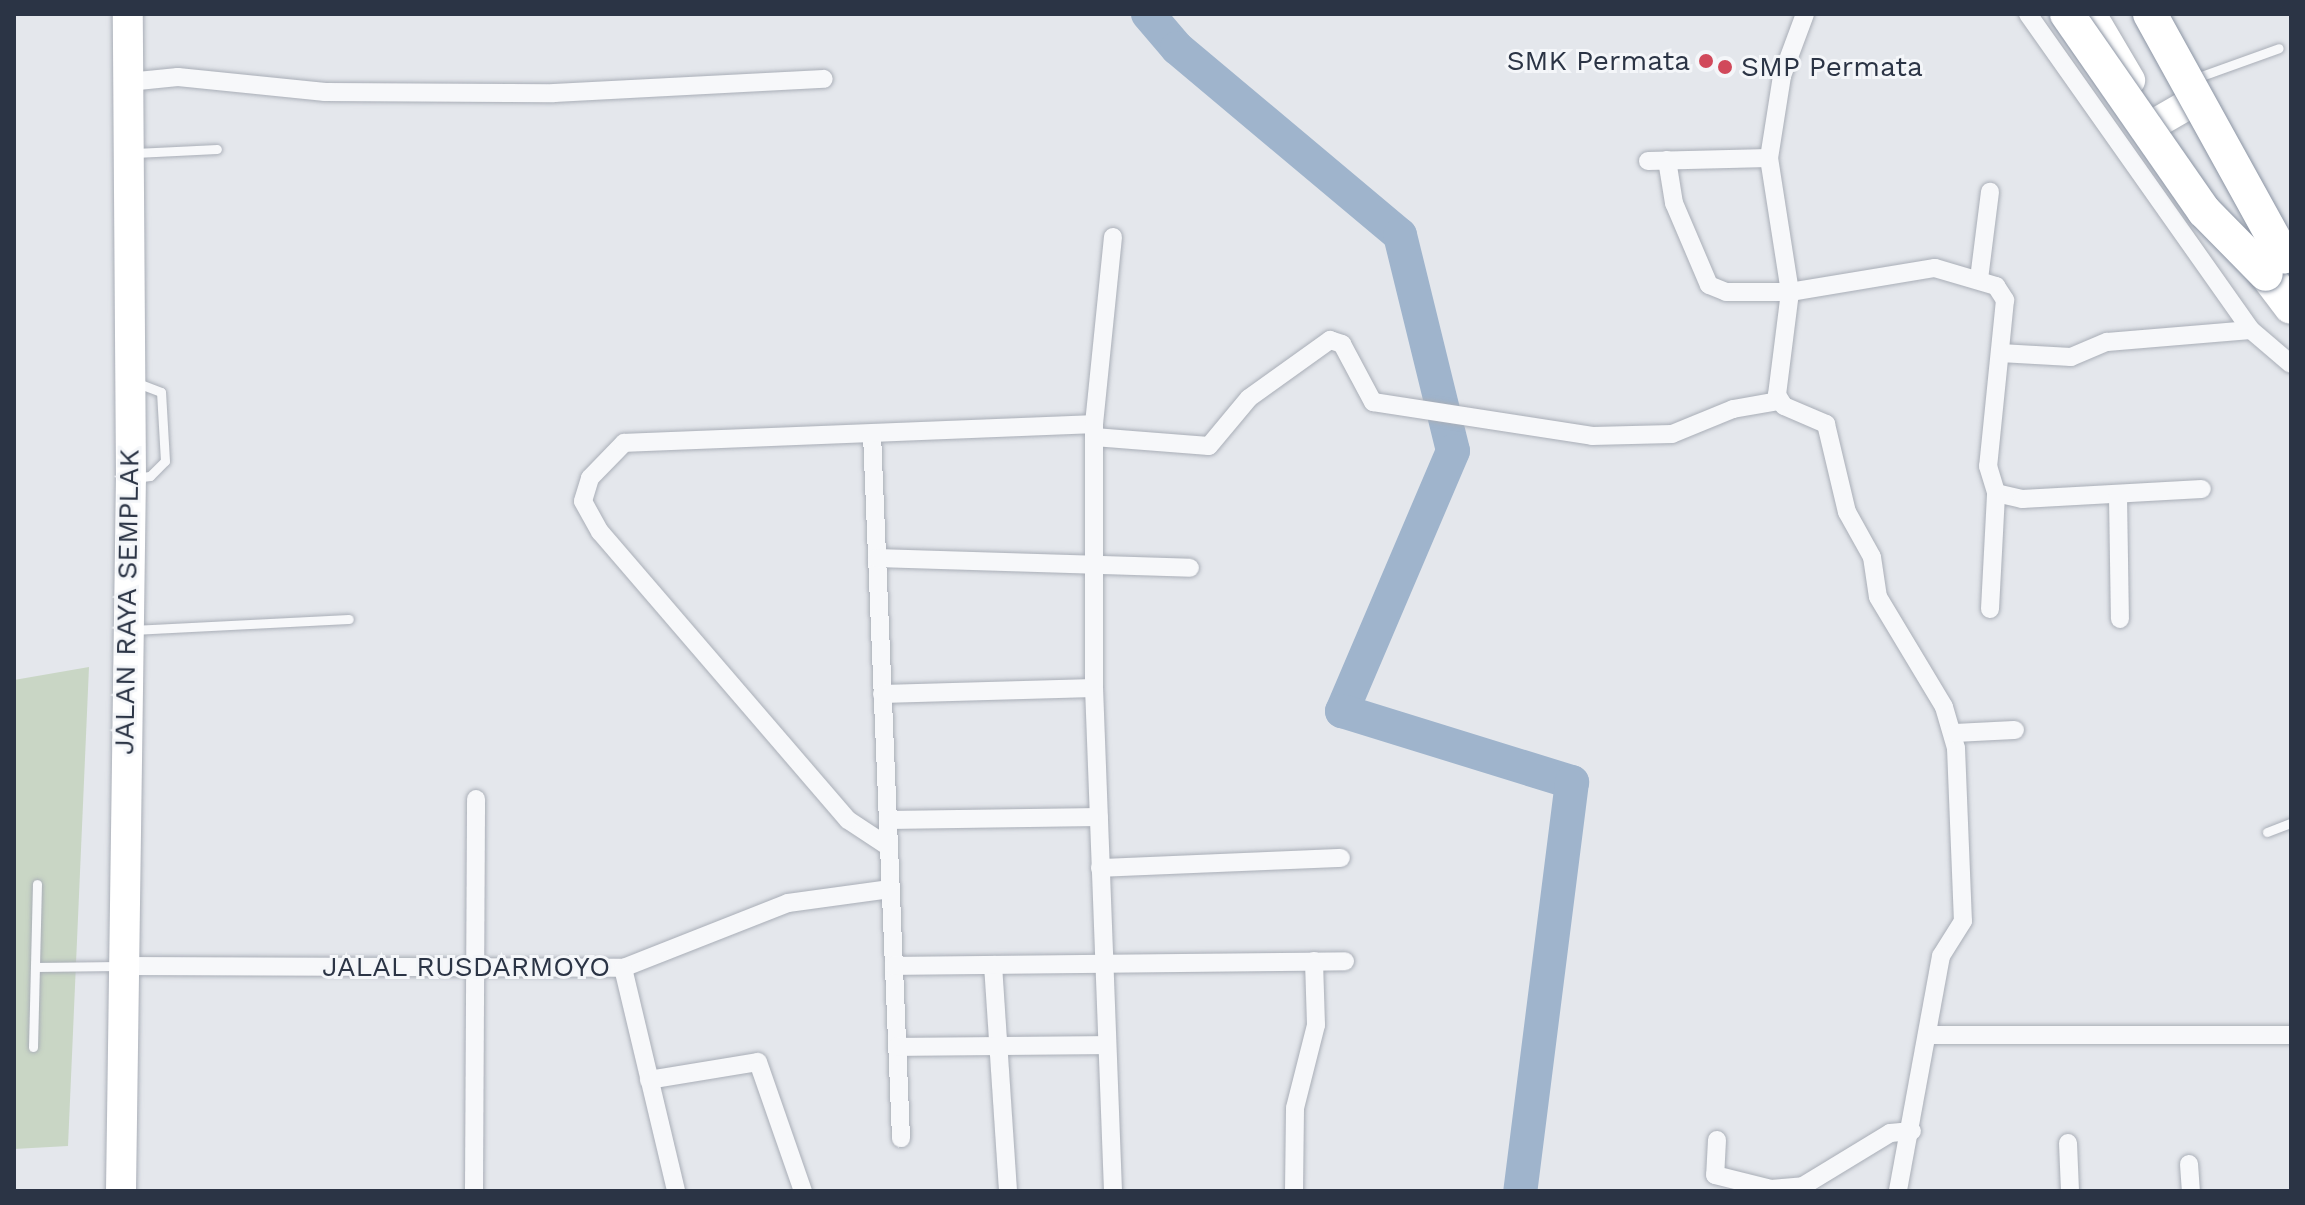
<!DOCTYPE html>
<style>
body{margin:0}
#map{position:relative;width:2305px;height:1205px;overflow:hidden;background:#e4e7ec;font-family:"Work Sans",sans-serif}
div>[style]{position:absolute}
.green>*{inset:0;background:#c9d6c5}
.river>*{height:34px;margin:-17px;padding:0 17px;transform-origin:17px;border-radius:17px;background:#9fb4cc}
.roads{filter:drop-shadow(0 0 2px #a9aeb7) drop-shadow(0 0 2px #a9aeb7)}
.service>*{height:9px;margin:-4.5px;padding:0 4.5px;transform-origin:4.5px;border-radius:4.5px;background:#f7f8fa}
.minor>*{height:18px;margin:-9px;padding:0 9px;transform-origin:9px;border-radius:9px;background:#f7f8fa}
.primary>*{height:30px;margin:-15px;padding:0 15px;transform-origin:15px;border-radius:15px;background:#fff}
.trunk>*{height:30px;margin:-15px;padding:0 15px;transform-origin:15px;border-radius:15px;background:#fff}
.motorway>*{height:34px;margin:-17px;padding:0 17px;transform-origin:17px;border-radius:17px;background:#fff}
.bridges{filter:drop-shadow(0 0 2px #8b94a3) drop-shadow(0 0 2px #8b94a3)}
.motorway-bridge>*{height:34px;margin:-17px;padding:0 17px;transform-origin:17px;border-radius:17px;background:#fff}
.dots>*{width:22px;height:22px;translate:-50% -50%;box-sizing:border-box;border:4px solid #f4f6f9;border-radius:50%}
span{translate:-50% -50%;white-space:nowrap;text-align:center;line-height:1.15;-webkit-text-stroke:6px #f4f6f9;paint-order:stroke}
.poi-label{font-size:28px;color:#2b3445}
.right{translate:-100% -50%;text-align:right}
.left{translate:0 -50%;text-align:left}
.street-label{font-size:28px;color:#2b3445}
.frame{position:absolute;inset:0;border:16px solid #2b3445;pointer-events:none}
</style>
<div id="map">
<div class="green">
<i style="clip-path:polygon(89px 667px,68px 1146px,14px 1149px,14px 680px)"></i>
</div>
<div class="river">
<i style="left:1148px;top:14px;width:45px;rotate:49.5deg"></i>
<i style="left:1177px;top:48px;width:291px;rotate:40deg"></i>
<i style="left:1400px;top:235px;width:222px;rotate:76.2deg"></i>
<i style="left:1453px;top:451px;width:283px;rotate:113.1deg"></i>
<i style="left:1342px;top:711px;width:241px;rotate:17.2deg"></i>
<i style="left:1572px;top:782px;width:412px;rotate:97.2deg"></i>
</div>
<div class="roads">
<div class="service">
<i style="left:2193px;top:79px;width:91px;rotate:-19.8deg"></i>
<i style="left:135px;top:153px;width:82px;rotate:-2.8deg"></i>
<i style="left:134px;top:478px;width:16px;rotate:-7deg"></i>
<i style="left:150px;top:476px;width:21px;rotate:-45deg"></i>
<i style="left:165px;top:461px;width:69px;rotate:-93.3deg"></i>
<i style="left:161px;top:392px;width:28px;rotate:-159deg"></i>
<i style="left:132px;top:630px;width:217px;rotate:-2.9deg"></i>
<i style="left:2267px;top:832px;width:26px;rotate:-21deg"></i>
<i style="left:35px;top:967px;width:85px;rotate:-0.7deg"></i>
<i style="left:33px;top:1047px;width:163px;rotate:-88.6deg"></i>
</div>
<div class="minor">
<i style="left:1805px;top:14px;width:66px;rotate:110.4deg"></i>
<i style="left:1782px;top:76px;width:83px;rotate:99deg"></i>
<i style="left:1769px;top:158px;width:136px;rotate:81.1deg"></i>
<i style="left:1790px;top:292px;width:104px;rotate:97.2deg"></i>
<i style="left:1777px;top:395px;width:13px;rotate:58deg"></i>
<i style="left:1784px;top:406px;width:46px;rotate:23.2deg"></i>
<i style="left:1826px;top:424px;width:90px;rotate:76.6deg"></i>
<i style="left:1847px;top:512px;width:51px;rotate:60.9deg"></i>
<i style="left:1872px;top:557px;width:40px;rotate:81.5deg"></i>
<i style="left:1878px;top:597px;width:128px;rotate:59deg"></i>
<i style="left:1944px;top:707px;width:43px;rotate:73.7deg"></i>
<i style="left:1956px;top:748px;width:173px;rotate:87.7deg"></i>
<i style="left:1963px;top:921px;width:41px;rotate:122.2deg"></i>
<i style="left:1941px;top:956px;width:239px;rotate:100.4deg"></i>
<i style="left:2028px;top:14px;width:387px;rotate:54.8deg"></i>
<i style="left:2251px;top:330px;width:52px;rotate:40.4deg"></i>
<i style="left:128px;top:82px;width:50px;rotate:-5.7deg"></i>
<i style="left:178px;top:77px;width:148px;rotate:5.8deg"></i>
<i style="left:325px;top:92px;width:229px;rotate:0.3deg"></i>
<i style="left:554px;top:93px;width:270px;rotate:-3deg"></i>
<i style="left:1667px;top:160px;width:44px;rotate:80.8deg"></i>
<i style="left:1674px;top:203px;width:89px;rotate:66.9deg"></i>
<i style="left:1709px;top:285px;width:18px;rotate:22deg"></i>
<i style="left:1726px;top:292px;width:64px"></i>
<i style="left:1790px;top:292px;width:147px;rotate:-9.4deg"></i>
<i style="left:1935px;top:268px;width:64px;rotate:16.4deg"></i>
<i style="left:1996px;top:286px;width:17px;rotate:57deg"></i>
<i style="left:2005px;top:300px;width:167px;rotate:95.8deg"></i>
<i style="left:1988px;top:466px;width:28px;rotate:73deg"></i>
<i style="left:1996px;top:493px;width:27px;rotate:13deg"></i>
<i style="left:2022px;top:499px;width:180px;rotate:-3.2deg"></i>
<i style="left:1648px;top:161px;width:121px;rotate:-1.4deg"></i>
<i style="left:1979px;top:279px;width:88px;rotate:-82.8deg"></i>
<i style="left:2000px;top:353px;width:71px;rotate:3.2deg"></i>
<i style="left:2071px;top:357px;width:39px;rotate:-23deg"></i>
<i style="left:2107px;top:342px;width:144px;rotate:-4.8deg"></i>
<i style="left:872px;top:434px;width:705px;rotate:87.64deg"></i>
<i style="left:1094px;top:437px;width:115px;rotate:4.5deg"></i>
<i style="left:1209px;top:446px;width:62px;rotate:-50.2deg"></i>
<i style="left:1249px;top:398px;width:100px;rotate:-35.6deg"></i>
<i style="left:1330px;top:340px;width:13px;rotate:18deg"></i>
<i style="left:1342px;top:344px;width:66px;rotate:61.9deg"></i>
<i style="left:1373px;top:402px;width:222px;rotate:8.8deg"></i>
<i style="left:1592px;top:436px;width:80px;rotate:-1.4deg"></i>
<i style="left:1672px;top:434px;width:66px;rotate:-22.3deg"></i>
<i style="left:1733px;top:409px;width:47px;rotate:-9.9deg"></i>
<i style="left:2118px;top:496px;width:123px;rotate:89.1deg"></i>
<i style="left:877px;top:558px;width:313px;rotate:1.8deg"></i>
<i style="left:1990px;top:609px;width:116px;rotate:-87deg"></i>
<i style="left:882px;top:694px;width:212px;rotate:-1.6deg"></i>
<i style="left:1954px;top:733px;width:61px;rotate:-2.8deg"></i>
<i style="left:888px;top:820px;width:211px;rotate:-0.8deg"></i>
<i style="left:889px;top:847px;width:49px;rotate:-146.6deg"></i>
<i style="left:848px;top:820px;width:380px;rotate:-130.7deg"></i>
<i style="left:600px;top:532px;width:35px;rotate:-119deg"></i>
<i style="left:583px;top:501px;width:24px;rotate:-73deg"></i>
<i style="left:590px;top:478px;width:49px;rotate:-45.8deg"></i>
<i style="left:624px;top:443px;width:470px;rotate:-2.3deg"></i>
<i style="left:1100px;top:868px;width:241px;rotate:-2.4deg"></i>
<i style="left:993px;top:965px;width:226px;rotate:86.2deg"></i>
<i style="left:124px;top:966px;width:499px;rotate:0.2deg"></i>
<i style="left:623px;top:968px;width:177px;rotate:-21.5deg"></i>
<i style="left:788px;top:903px;width:103px;rotate:-7.8deg"></i>
<i style="left:894px;top:966px;width:451px;rotate:-0.6deg"></i>
<i style="left:623px;top:968px;width:229px;rotate:76.6deg"></i>
<i style="left:1931px;top:1035px;width:360px"></i>
<i style="left:897px;top:1047px;width:210px;rotate:-0.5deg"></i>
<i style="left:649px;top:1080px;width:110px;rotate:-9.4deg"></i>
<i style="left:758px;top:1062px;width:137px;rotate:70.8deg"></i>
<i style="left:1717px;top:1140px;width:35px;rotate:93deg"></i>
<i style="left:1715px;top:1175px;width:58px;rotate:14deg"></i>
<i style="left:1771px;top:1189px;width:32px;rotate:-5deg"></i>
<i style="left:1803px;top:1186px;width:102px;rotate:-31.3deg"></i>
<i style="left:1890px;top:1133px;width:22px;rotate:-5deg"></i>
<i style="left:2068px;top:1143px;width:48px;rotate:87.6deg"></i>
<i style="left:2189px;top:1164px;width:27px;rotate:86deg"></i>
<i style="left:474px;top:1191px;width:392px;rotate:-89.7deg"></i>
<i style="left:1113px;top:1191px;width:503px;rotate:-92.16deg"></i>
<i style="left:1094px;top:688px;width:264px;rotate:-90deg"></i>
<i style="left:1094px;top:424px;width:188px;rotate:-84.2deg"></i>
<i style="left:1294px;top:1191px;width:83px;rotate:-89.3deg"></i>
<i style="left:1295px;top:1108px;width:86px;rotate:-75.8deg"></i>
<i style="left:1316px;top:1025px;width:64px;rotate:-91.8deg"></i>
</div>
<div class="primary">
<i style="left:121px;top:1191px;width:713px;rotate:-89.2deg"></i>
<i style="left:131px;top:478px;width:464px;rotate:-90.4deg"></i>
</div>
<div class="trunk">
<i style="left:2091px;top:14px;width:77px;rotate:59.4deg"></i>
<i style="left:2156px;top:123px;width:34px;rotate:-30deg"></i>
</div>
<div class="motorway">
<i style="left:2266px;top:274px;width:41px;rotate:52.9deg"></i>
</div>
</div>
<div class="bridges">
<div class="motorway-bridge">
<i style="left:2067px;top:14px;width:240px;rotate:55.2deg"></i>
<i style="left:2204px;top:211px;width:88px;rotate:45.5deg"></i>
<i style="left:2150px;top:14px;width:277px;rotate:61.1deg"></i>
</div>
</div>
<div class="dots">
<i style="left:1706px;top:61px;background:#d1495b"></i>
<i style="left:1725px;top:67px;background:#d1495b"></i>
</div>
<div class="poi-label">
<span class="right" style="left:1690px;top:61px">SMK Permata</span>
<span class="left" style="left:1741px;top:67px">SMP Permata</span>
</div>
<div class="street-label">
<span style="left:127px;top:602px;rotate:-89deg">JALAN RAYA SEMPLAK</span>
<span style="left:466px;top:967px">JALAL RUSDARMOYO</span>
</div>
<div class="frame"></div>
</div>
